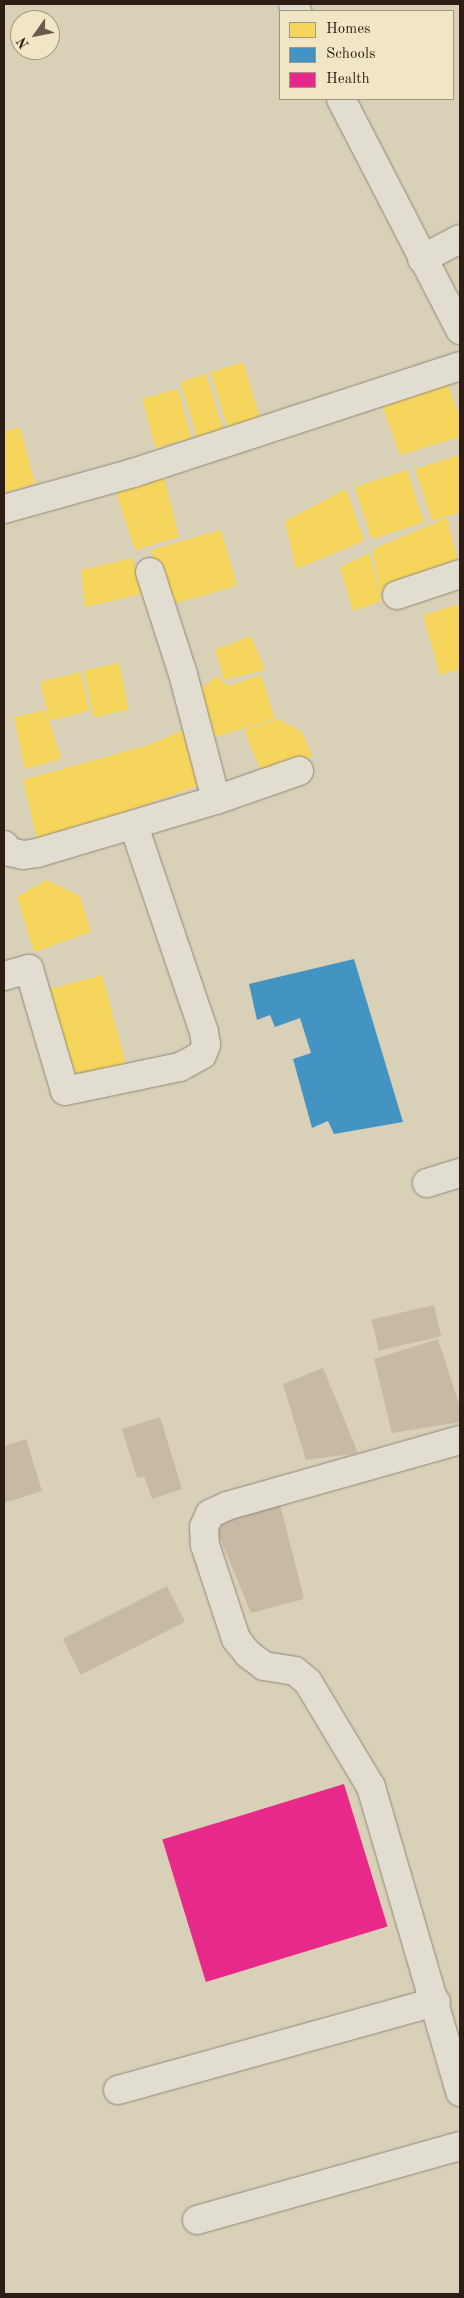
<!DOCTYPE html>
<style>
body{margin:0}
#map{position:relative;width:464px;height:2298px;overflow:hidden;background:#d9d1b7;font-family:"Old Standard TT",serif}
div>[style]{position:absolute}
.homes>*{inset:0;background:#f6d55c;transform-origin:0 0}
.schools>*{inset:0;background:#4393c3}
.health>*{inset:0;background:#e7298a;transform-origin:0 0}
.building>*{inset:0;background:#c8b9a5;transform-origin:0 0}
.roads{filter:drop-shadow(0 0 1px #8e8778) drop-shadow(0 0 1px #8e8778)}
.minor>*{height:28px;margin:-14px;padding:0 14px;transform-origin:14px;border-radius:14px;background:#e1ddd0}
span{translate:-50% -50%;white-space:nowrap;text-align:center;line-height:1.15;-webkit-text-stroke:5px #f0e6c6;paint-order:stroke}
.frame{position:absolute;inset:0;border:5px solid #2e1d14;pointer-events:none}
.legend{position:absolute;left:279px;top:10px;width:175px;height:90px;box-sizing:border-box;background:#f0e6c6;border:1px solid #a2967f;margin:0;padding:6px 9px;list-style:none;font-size:15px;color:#2e1d14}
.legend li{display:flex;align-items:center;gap:10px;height:25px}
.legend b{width:25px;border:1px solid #a2967f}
.north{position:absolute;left:10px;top:10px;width:50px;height:50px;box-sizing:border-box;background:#f0e6c6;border:1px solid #a2967f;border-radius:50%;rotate:237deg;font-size:14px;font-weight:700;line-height:20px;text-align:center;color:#2e1d14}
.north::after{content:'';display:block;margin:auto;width:18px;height:22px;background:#6a5c4d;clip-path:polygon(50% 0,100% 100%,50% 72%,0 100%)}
</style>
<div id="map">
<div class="homes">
<i style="left:243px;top:362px;width:61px;height:34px;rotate:73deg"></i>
<i style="left:206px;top:374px;width:61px;height:27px;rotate:73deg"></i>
<i style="clip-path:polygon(447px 383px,460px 418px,460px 437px,400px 455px,382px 405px)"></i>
<i style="left:178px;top:389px;width:51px;height:37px;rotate:75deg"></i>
<i style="clip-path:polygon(20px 427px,35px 483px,4px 493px,4px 432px)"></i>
<i style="clip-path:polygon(460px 455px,460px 512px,432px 521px,415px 469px)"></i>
<i style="left:407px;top:470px;width:55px;height:55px;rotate:72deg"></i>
<i style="clip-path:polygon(163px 474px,179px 537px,135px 550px,116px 493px)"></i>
<i style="clip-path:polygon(346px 489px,364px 541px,296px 569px,285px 521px)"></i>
<i style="clip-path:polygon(447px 518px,459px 567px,380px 594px,373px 549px)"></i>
<i style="left:221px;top:530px;width:58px;height:73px;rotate:74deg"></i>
<i style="clip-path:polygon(370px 553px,381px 601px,353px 611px,340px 567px)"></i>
<i style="clip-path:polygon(132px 558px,145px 593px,85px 607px,81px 570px)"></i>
<i style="clip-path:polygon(460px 604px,460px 669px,440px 675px,423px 615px)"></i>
<i style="clip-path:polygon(251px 636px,265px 670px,224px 680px,215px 650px)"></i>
<i style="left:119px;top:663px;width:48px;height:36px;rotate:78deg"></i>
<i style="left:80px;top:672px;width:40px;height:41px;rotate:76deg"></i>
<i style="clip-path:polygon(261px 675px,275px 719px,211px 738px,197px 692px,217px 676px,228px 686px)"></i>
<i style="clip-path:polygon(46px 710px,61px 759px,25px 769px,14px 717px)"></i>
<i style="clip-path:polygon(278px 719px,302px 732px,312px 756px,262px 773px,244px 730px)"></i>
<i style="clip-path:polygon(185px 729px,202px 784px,128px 811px,37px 838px,23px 780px,152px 744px)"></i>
<i style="clip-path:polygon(46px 880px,80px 896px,91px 932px,34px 952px,17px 897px)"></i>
<i style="left:102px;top:975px;width:93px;height:57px;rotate:75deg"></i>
</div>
<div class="schools">
<i style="clip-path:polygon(354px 959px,403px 1122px,334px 1134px,328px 1121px,312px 1128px,293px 1059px,311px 1053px,300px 1018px,275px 1027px,270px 1015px,257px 1020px,249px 984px)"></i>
</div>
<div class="health">
<i style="left:344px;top:1784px;width:149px;height:190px;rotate:73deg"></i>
</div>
<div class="building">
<i style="left:434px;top:1305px;width:32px;height:64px;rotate:77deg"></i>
<i style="clip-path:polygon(438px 1339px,460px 1407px,460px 1422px,392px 1433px,374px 1359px)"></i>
<i style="clip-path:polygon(323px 1368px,358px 1453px,306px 1460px,283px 1384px)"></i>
<i style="clip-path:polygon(160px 1417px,182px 1489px,152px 1499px,144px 1476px,137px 1478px,122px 1429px)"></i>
<i style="clip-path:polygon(26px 1439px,42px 1491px,4px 1503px,4px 1446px)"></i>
<i style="clip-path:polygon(279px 1500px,304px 1599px,251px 1613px,210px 1514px)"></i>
<i style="left:167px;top:1586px;width:40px;height:117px;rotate:63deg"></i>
</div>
<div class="roads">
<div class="minor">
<i style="left:293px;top:4px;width:8px;rotate:60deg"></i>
<i style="left:341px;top:99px;width:260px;rotate:62.7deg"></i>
<i style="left:422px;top:259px;width:43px;rotate:-27.8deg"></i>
<i style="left:4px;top:509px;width:134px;rotate:-15.6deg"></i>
<i style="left:133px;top:473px;width:344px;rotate:-18.1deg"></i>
<i style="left:150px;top:572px;width:107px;rotate:72.1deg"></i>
<i style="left:183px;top:674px;width:130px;rotate:75.3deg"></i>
<i style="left:397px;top:595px;width:66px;rotate:-18.4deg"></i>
<i style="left:4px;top:845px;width:9px;rotate:49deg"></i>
<i style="left:10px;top:852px;width:13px;rotate:13deg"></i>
<i style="left:23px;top:855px;width:14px;rotate:-8deg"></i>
<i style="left:37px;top:853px;width:187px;rotate:-16.5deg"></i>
<i style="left:216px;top:800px;width:88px;rotate:-19.3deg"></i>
<i style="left:4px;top:976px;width:26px;rotate:-16deg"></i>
<i style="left:29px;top:969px;width:127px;rotate:73.6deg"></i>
<i style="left:65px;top:1091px;width:117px;rotate:-11.8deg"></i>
<i style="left:180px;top:1067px;width:25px;rotate:-29deg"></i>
<i style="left:202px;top:1055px;width:11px;rotate:-68deg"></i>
<i style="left:206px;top:1045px;width:13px;rotate:-99deg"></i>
<i style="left:204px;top:1032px;width:218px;rotate:-108.8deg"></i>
<i style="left:427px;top:1183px;width:34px;rotate:-17deg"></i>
<i style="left:460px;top:1440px;width:242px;rotate:164.2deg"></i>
<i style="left:227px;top:1506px;width:19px;rotate:155deg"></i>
<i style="left:210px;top:1514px;width:14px;rotate:115deg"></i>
<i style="left:204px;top:1527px;width:18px;rotate:87deg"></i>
<i style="left:205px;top:1545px;width:99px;rotate:71.7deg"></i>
<i style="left:236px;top:1639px;width:19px;rotate:51deg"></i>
<i style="left:248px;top:1654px;width:20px;rotate:37deg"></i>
<i style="left:264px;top:1666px;width:31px;rotate:9deg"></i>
<i style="left:295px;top:1671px;width:17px;rotate:40deg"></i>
<i style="left:308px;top:1682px;width:122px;rotate:59deg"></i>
<i style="left:371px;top:1787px;width:318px;rotate:73.7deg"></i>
<i style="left:118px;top:2090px;width:330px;rotate:-15.5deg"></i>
<i style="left:197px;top:2220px;width:273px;rotate:-15.7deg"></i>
</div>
</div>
<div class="frame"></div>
<ul class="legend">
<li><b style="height:14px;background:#f6d55c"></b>Homes</li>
<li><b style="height:14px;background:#4393c3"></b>Schools</li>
<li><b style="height:14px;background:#e7298a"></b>Health</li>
</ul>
<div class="north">N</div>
</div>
